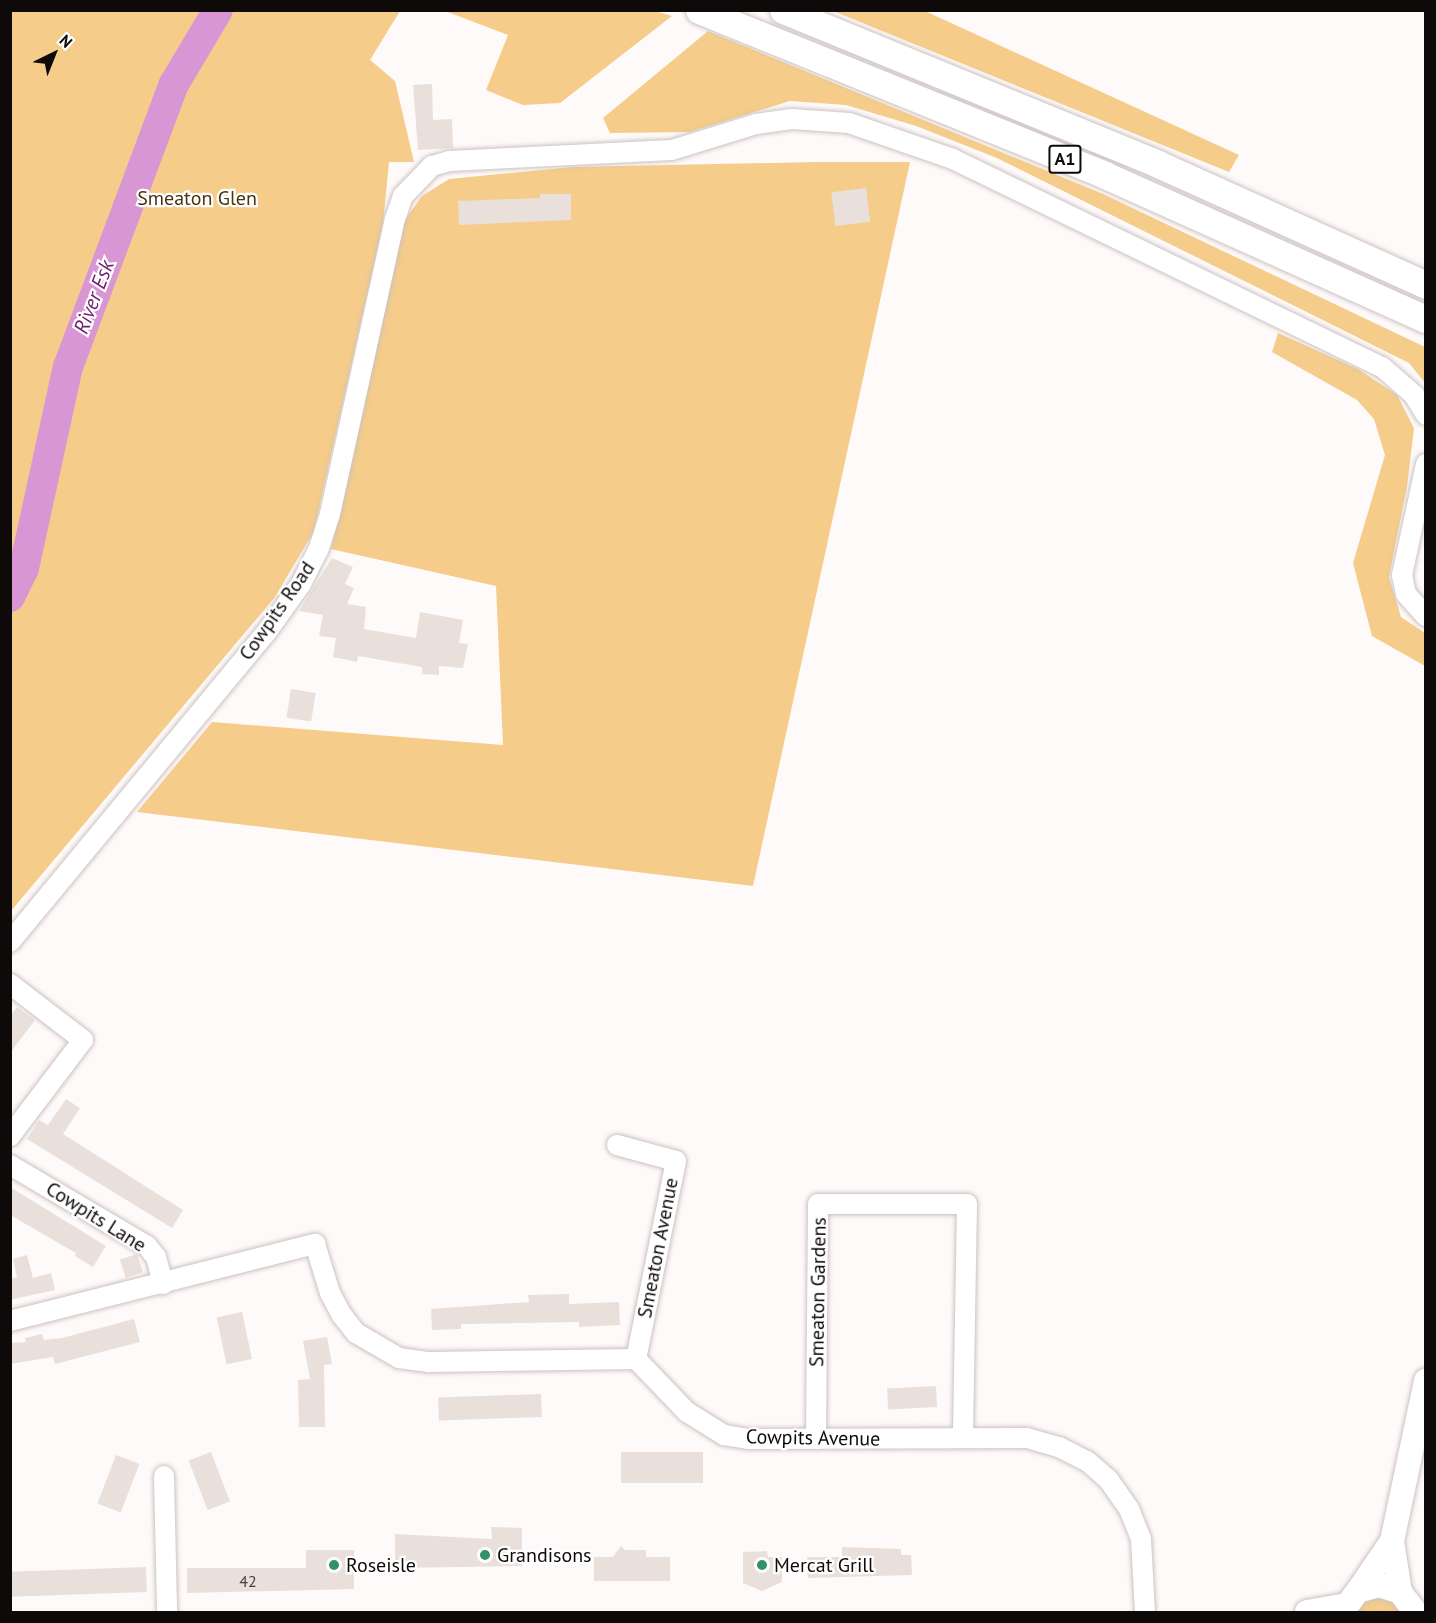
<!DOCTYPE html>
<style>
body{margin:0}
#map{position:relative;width:1436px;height:1623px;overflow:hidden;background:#fefaf9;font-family:"PT Sans",sans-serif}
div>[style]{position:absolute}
.green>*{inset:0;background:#f5cc89}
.river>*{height:30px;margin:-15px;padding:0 15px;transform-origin:15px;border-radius:15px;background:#d896d4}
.building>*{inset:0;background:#e9e0db;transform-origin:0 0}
.roads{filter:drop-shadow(0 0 2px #ccc2c1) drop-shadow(0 0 2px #ccc2c1)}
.minor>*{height:20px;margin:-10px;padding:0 10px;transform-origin:10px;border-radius:10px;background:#fff}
.major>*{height:24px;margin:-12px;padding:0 12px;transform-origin:12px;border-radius:12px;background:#fff}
.highway>*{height:27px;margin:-13.5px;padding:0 13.5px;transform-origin:13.5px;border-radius:13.5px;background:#fff}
.dots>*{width:16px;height:16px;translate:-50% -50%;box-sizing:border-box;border:3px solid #fff;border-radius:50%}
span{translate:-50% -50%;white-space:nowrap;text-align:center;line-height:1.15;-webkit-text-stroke:4.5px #fff;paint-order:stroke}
.number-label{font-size:16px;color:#45403e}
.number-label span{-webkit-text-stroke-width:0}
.shield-label span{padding:2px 4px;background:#fff;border:2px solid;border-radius:4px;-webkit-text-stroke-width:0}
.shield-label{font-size:18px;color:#0e0a0a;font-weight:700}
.park-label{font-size:20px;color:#473411}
.street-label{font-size:20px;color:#0e0a0a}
.poi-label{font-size:20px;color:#0e0a0a}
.left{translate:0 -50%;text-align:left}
.water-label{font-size:21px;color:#6f226d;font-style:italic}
.frame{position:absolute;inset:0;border:12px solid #0e0a0a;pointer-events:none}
.north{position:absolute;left:24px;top:24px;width:60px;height:60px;-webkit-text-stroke:4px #fff;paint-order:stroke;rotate:43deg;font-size:16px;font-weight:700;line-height:24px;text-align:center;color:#0e0a0a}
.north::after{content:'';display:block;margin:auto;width:21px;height:27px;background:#0e0a0a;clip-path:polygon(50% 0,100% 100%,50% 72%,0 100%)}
</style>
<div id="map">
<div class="green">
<i style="clip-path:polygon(11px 11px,400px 11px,370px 60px,395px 81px,414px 162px,389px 162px,383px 224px,314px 531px,275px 597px,11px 911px)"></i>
<i style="clip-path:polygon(655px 11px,672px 16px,560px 103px,523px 105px,486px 90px,508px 35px,445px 11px)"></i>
<i style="clip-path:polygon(833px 11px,925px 11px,1239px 155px,1229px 172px)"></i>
<i style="clip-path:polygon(708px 31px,1103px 194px,1425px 347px,1425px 383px,1409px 363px,997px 158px,916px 126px,846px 105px,790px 101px,690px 132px,610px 133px,603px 118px)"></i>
<i style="clip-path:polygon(818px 162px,910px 162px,753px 886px,137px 812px,212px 722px,503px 745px,496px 586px,331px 549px,402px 224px,422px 196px,449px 179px,572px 167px)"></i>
<i style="clip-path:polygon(1278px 333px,1358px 369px,1397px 395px,1414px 428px,1407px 487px,1389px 577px,1401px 617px,1425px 633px,1425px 666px,1372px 636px,1353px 563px,1385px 455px,1374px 419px,1357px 400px,1272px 352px)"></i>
<i style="clip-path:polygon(1379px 1597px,1395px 1603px,1402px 1612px,1354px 1612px,1363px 1602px)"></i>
</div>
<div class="river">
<i style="left:10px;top:597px;width:32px;rotate:-64deg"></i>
<i style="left:24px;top:568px;width:206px;rotate:-77.7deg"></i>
<i style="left:68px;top:367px;width:302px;rotate:-69.5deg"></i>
<i style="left:174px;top:84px;width:86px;rotate:-59.3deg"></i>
</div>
<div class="building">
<i style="clip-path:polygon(432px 84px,433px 120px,452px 119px,453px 148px,418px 150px,413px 85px)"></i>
<i style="left:866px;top:188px;width:34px;height:35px;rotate:83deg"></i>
<i style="clip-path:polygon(540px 194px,571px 194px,571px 220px,459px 225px,458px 201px,540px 198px)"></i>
<i style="clip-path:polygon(332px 558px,353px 567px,345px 584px,354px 588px,347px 604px,366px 607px,364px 629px,416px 638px,420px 612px,463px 620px,459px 643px,468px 644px,463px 668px,439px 666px,439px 675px,422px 674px,422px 667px,358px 656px,357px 662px,333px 657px,336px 638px,319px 636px,323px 615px,299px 611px)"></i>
<i style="left:291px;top:689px;width:25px;height:29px;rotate:9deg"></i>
<i style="clip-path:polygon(17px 1007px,35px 1020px,10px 1053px,10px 1016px)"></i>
<i style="clip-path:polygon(66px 1099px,80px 1108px,63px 1134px,183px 1210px,172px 1228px,27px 1139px,39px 1120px,48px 1125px)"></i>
<i style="clip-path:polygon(10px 1187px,106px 1246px,93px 1267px,75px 1256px,76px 1253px,10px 1215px)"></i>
<i style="left:137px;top:1254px;width:19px;height:18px;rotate:72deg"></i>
<i style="clip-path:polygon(27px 1255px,33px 1278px,51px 1273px,55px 1290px,10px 1300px,10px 1279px,17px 1277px,13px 1259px)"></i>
<i style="clip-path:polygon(569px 1294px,569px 1304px,619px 1302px,620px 1325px,579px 1327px,579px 1322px,461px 1324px,461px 1329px,432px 1330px,431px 1309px,529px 1302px,528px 1295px)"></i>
<i style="left:242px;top:1312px;width:48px;height:26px;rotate:78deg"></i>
<i style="clip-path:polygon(134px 1319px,140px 1342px,55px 1364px,53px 1357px,10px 1364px,10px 1343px,26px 1342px,25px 1338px,42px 1334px,44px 1340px,62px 1338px)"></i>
<i style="clip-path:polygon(327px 1337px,332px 1364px,324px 1365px,325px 1427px,299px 1427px,298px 1380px,310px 1379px,303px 1341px)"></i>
<i style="left:936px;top:1386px;width:21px;height:49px;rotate:87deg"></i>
<i style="left:541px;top:1394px;width:23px;height:103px;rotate:88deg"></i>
<i style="left:211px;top:1452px;width:53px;height:24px;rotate:69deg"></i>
<i style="left:703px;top:1452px;width:31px;height:82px;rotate:90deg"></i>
<i style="left:116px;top:1455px;width:25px;height:52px;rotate:21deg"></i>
<i style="clip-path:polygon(491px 1527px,522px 1528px,522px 1566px,395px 1568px,395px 1534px,492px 1539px)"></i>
<i style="clip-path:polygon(621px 1546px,625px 1550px,646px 1550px,646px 1557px,670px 1557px,670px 1581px,594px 1581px,594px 1557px,613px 1557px)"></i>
<i style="clip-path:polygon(842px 1547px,901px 1549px,901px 1555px,911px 1555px,912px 1575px,808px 1578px,807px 1557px,842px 1557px)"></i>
<i style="clip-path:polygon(306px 1550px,354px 1550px,354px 1589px,187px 1593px,187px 1568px,306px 1568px)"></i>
<i style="clip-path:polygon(767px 1551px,768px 1557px,782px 1557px,782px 1582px,762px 1591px,743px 1583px,743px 1552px)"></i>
<i style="left:146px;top:1567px;width:25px;height:136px;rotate:88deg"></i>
</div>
<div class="roads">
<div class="minor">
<i style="left:1426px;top:464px;width:114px;rotate:102.2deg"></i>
<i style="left:1402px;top:575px;width:19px;rotate:78deg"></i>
<i style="left:1406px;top:594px;width:30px;rotate:48deg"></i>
<i style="left:10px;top:942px;width:401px;rotate:-50.4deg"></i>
<i style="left:266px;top:633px;width:60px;rotate:-54.5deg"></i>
<i style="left:301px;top:584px;width:40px;rotate:-63.4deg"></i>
<i style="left:319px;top:548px;width:36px;rotate:-72deg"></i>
<i style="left:330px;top:514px;width:302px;rotate:-77.6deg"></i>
<i style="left:395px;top:219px;width:24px;rotate:-71deg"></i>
<i style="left:403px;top:196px;width:42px;rotate:-46deg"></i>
<i style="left:432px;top:166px;width:18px;rotate:-16deg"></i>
<i style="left:449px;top:161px;width:223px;rotate:-2.8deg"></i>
<i style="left:672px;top:150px;width:88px;rotate:-17.2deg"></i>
<i style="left:756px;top:124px;width:36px;rotate:-8deg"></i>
<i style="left:792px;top:119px;width:57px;rotate:4deg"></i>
<i style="left:849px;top:123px;width:110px;rotate:19.1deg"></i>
<i style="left:953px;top:159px;width:477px;rotate:25.9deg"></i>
<i style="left:1382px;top:367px;width:43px;rotate:41.2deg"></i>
<i style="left:1414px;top:395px;width:23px;rotate:59deg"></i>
<i style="left:10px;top:984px;width:92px;rotate:37.5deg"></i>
<i style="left:83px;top:1040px;width:121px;rotate:127.2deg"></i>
<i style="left:617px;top:1145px;width:61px;rotate:15.2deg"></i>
<i style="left:676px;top:1161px;width:202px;rotate:101.4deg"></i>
<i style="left:10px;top:1165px;width:159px;rotate:30.6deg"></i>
<i style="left:147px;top:1246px;width:14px;rotate:51deg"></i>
<i style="left:156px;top:1257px;width:28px;rotate:75deg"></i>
<i style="left:10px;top:1321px;width:315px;rotate:-14.2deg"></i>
<i style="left:315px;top:1244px;width:51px;rotate:73deg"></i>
<i style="left:330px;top:1293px;width:24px;rotate:62deg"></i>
<i style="left:341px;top:1314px;width:24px;rotate:52deg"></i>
<i style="left:356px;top:1333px;width:50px;rotate:30.2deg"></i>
<i style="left:399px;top:1358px;width:30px;rotate:8deg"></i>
<i style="left:429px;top:1362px;width:207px;rotate:-0.8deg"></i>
<i style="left:636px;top:1359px;width:74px;rotate:46.1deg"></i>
<i style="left:687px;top:1412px;width:44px;rotate:31.9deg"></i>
<i style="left:724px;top:1435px;width:24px;rotate:9deg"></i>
<i style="left:748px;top:1439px;width:279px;rotate:-0.2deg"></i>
<i style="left:1027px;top:1438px;width:33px;rotate:16deg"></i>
<i style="left:1059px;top:1447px;width:31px;rotate:27deg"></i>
<i style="left:1087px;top:1461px;width:28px;rotate:41deg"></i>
<i style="left:1108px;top:1479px;width:37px;rotate:55deg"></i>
<i style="left:1129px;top:1509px;width:32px;rotate:68deg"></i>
<i style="left:1141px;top:1539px;width:73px;rotate:86.9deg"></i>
<i style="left:816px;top:1439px;width:235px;rotate:-89.5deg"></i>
<i style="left:818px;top:1204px;width:149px"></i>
<i style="left:967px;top:1204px;width:234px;rotate:91deg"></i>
<i style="left:164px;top:1476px;width:136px;rotate:88.7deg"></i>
</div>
<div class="major">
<i style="left:1358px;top:1591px;width:60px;rotate:-55.8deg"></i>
<i style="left:1400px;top:1592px;width:52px;rotate:-98.9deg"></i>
<i style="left:1392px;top:1541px;width:164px;rotate:-78deg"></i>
<i style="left:1307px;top:1612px;width:39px;rotate:-10deg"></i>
<i style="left:1342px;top:1612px;width:26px;rotate:-53deg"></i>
<i style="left:1358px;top:1591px;width:22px;rotate:-16deg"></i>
<i style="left:1379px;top:1585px;width:22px;rotate:18deg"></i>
<i style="left:1400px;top:1592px;width:25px;rotate:53deg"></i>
</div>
<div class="highway">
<i style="left:699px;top:10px;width:438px;rotate:22.1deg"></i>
<i style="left:1105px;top:175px;width:352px;rotate:24.2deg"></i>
<i style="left:783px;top:10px;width:405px;rotate:22.3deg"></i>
<i style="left:1158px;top:164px;width:294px;rotate:24.3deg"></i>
</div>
</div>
<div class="dots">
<i style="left:485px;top:1555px;background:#329169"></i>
<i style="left:334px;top:1565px;background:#329169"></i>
<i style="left:762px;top:1565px;background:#329169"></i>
</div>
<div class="number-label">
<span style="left:248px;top:1581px">42</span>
</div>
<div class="shield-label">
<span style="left:1065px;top:159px">A1</span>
</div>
<div class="park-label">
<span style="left:197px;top:198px">Smeaton Glen</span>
</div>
<div class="street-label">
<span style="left:277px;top:611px;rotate:-55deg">Cowpits Road</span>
<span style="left:96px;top:1217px;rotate:32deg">Cowpits Lane</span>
<span style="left:658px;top:1248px;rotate:-79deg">Smeaton Avenue</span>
<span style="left:818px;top:1292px;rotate:-89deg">Smeaton Gardens</span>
<span style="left:813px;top:1438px;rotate:1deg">Cowpits Avenue</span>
</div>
<div class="poi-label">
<span class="left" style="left:497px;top:1555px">Grandisons</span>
<span class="left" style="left:346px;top:1565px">Roseisle</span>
<span class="left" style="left:774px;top:1565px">Mercat Grill</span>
</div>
<div class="water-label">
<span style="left:94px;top:297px;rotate:-69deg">River Esk</span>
</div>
<div class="frame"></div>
<div class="north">N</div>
</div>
